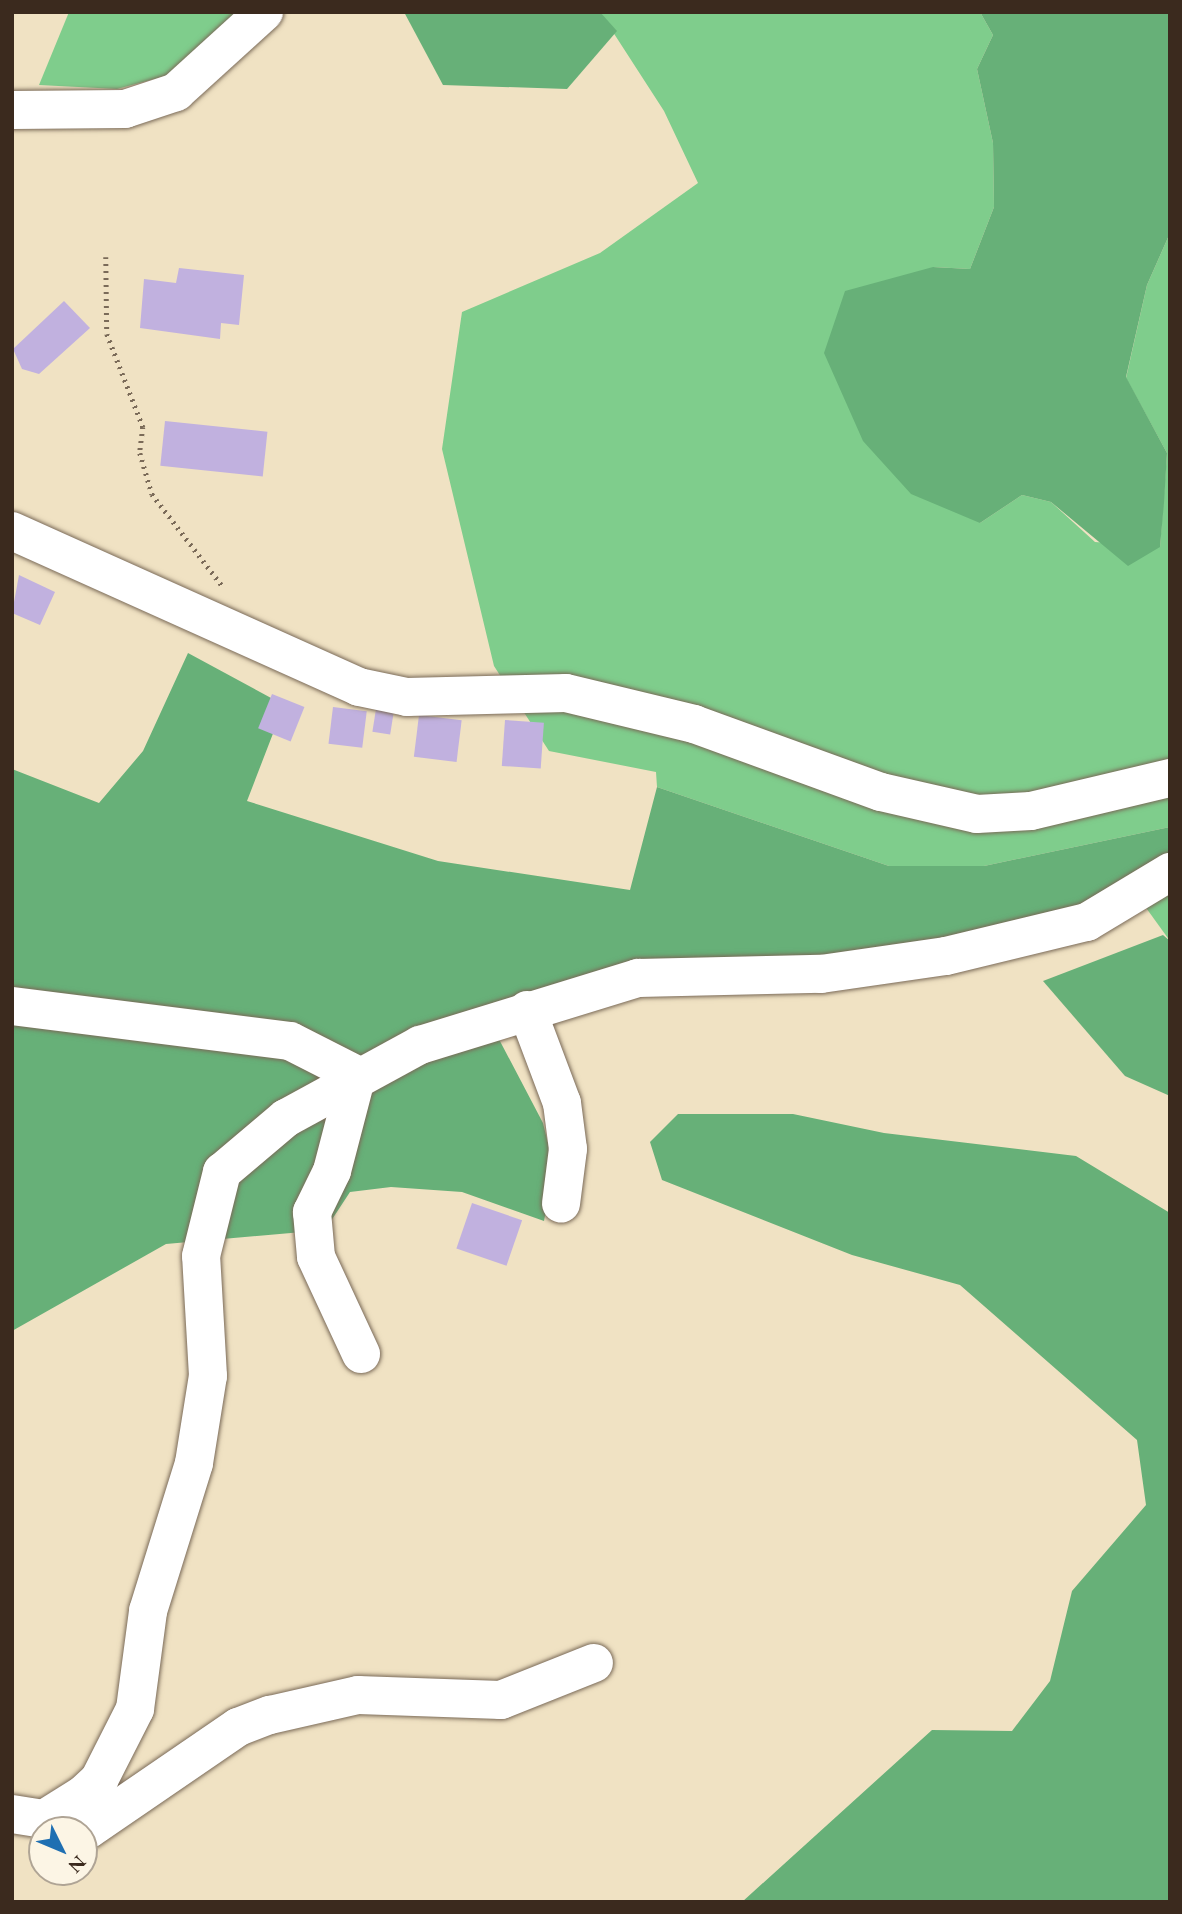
<!DOCTYPE html>
<style>
body{margin:0}
#map{position:relative;width:1182px;height:1914px;overflow:hidden;background:#f0e2c3;font-family:"EB Garamond",serif}
div>[style]{position:absolute}
.green>*{inset:0;background:#7fcd8c}
.forest>*{inset:0;background:#67b078}
.building>*{inset:0;background:#c1b1df;transform-origin:0 0}
.path>*{height:4.5px;margin-top:-2.25px;transform-origin:0;background:repeating-linear-gradient(90deg,#7a6a58 0 2px,transparent 0 7px)}
.roads{filter:drop-shadow(0 0 2px #7a6a58) drop-shadow(0 0 2px #7a6a58)}
.minor>*{height:38px;margin:-19px;padding:0 19px;transform-origin:19px;border-radius:19px;background:#fff}
span{translate:-50% -50%;white-space:nowrap;text-align:center;line-height:1.15;-webkit-text-stroke:7px #fcf5e5;paint-order:stroke}
.frame{position:absolute;inset:0;border:14px solid #3b2a1e;pointer-events:none}
.north{position:absolute;left:28px;top:1816px;width:70px;height:70px;box-sizing:border-box;background:#fcf5e5;border:2px solid #afa495;border-radius:50%;rotate:133deg;font-size:19px;font-weight:700;line-height:28px;text-align:center;color:#3b2a1e}
.north::after{content:'';display:block;margin:auto;width:24px;height:32px;background:#1f6fb2;clip-path:polygon(50% 0,100% 100%,50% 72%,0 100%)}
</style>
<div id="map">
<div class="green">
<i style="clip-path:polygon(69px 12px,241px 12px,173px 74px,117px 89px,39px 85px)"></i>
<i style="clip-path:polygon(600px 12px,980px 12px,993px 35px,977px 69px,993px 143px,994px 207px,970px 269px,933px 267px,980px 523px,1022px 495px,1051px 502px,1095px 542px,1160px 547px,1167px 453px,1126px 378px,1147px 285px,1170px 233px,1170px 827px,984px 866px,889px 866px,657px 787px,656px 772px,549px 751px,494px 666px,442px 449px,462px 312px,600px 253px,698px 183px,664px 111px)"></i>
<i style="clip-path:polygon(1170px 866px,1170px 941px,1144px 905px)"></i>
</div>
<div class="forest">
<i style="clip-path:polygon(404px 12px,600px 12px,617px 31px,567px 89px,443px 85px)"></i>
<i style="clip-path:polygon(980px 12px,1170px 12px,1170px 233px,1147px 285px,1126px 377px,1167px 453px,1164px 503px,1160px 547px,1128px 566px,1051px 502px,1022px 495px,980px 523px,911px 494px,863px 441px,824px 353px,845px 291px,933px 267px,970px 269px,994px 207px,993px 143px,977px 69px,993px 35px)"></i>
<i style="clip-path:polygon(188px 653px,284px 705px,247px 801px,438px 861px,630px 890px,657px 787px,889px 866px,984px 866px,1170px 827px,1170px 866px,1064px 938px,652px 969px,491px 1024px,543px 1123px,554px 1168px,544px 1221px,462px 1192px,391px 1187px,350px 1192px,325px 1230px,166px 1244px,12px 1331px,12px 769px,99px 803px,143px 751px)"></i>
<i style="clip-path:polygon(1163px 935px,1170px 941px,1170px 1096px,1125px 1076px,1043px 981px)"></i>
<i style="clip-path:polygon(678px 1114px,793px 1114px,884px 1133px,1076px 1156px,1170px 1213px,1170px 1902px,742px 1902px,932px 1730px,1012px 1731px,1050px 1681px,1072px 1591px,1146px 1505px,1137px 1440px,960px 1285px,852px 1255px,662px 1180px,650px 1142px)"></i>
</div>
<div class="building">
<i style="clip-path:polygon(179px 268px,244px 275px,239px 325px,221px 323px,220px 339px,140px 328px,144px 279px,176px 283px)"></i>
<i style="clip-path:polygon(64px 301px,90px 328px,39px 374px,22px 369px,13px 349px)"></i>
<i style="left:165px;top:421px;width:103px;height:45px;rotate:6deg"></i>
<i style="clip-path:polygon(19px 575px,55px 592px,40px 625px,12px 613px)"></i>
<i style="left:272px;top:694px;width:35px;height:37px;rotate:22deg"></i>
<i style="left:333px;top:707px;width:34px;height:37px;rotate:7deg"></i>
<i style="left:376px;top:709px;width:18px;height:23px;rotate:9deg"></i>
<i style="left:419px;top:715px;width:43px;height:42px;rotate:7deg"></i>
<i style="left:505px;top:720px;width:39px;height:46px;rotate:4deg"></i>
<i style="left:472px;top:1203px;width:53px;height:48px;rotate:19deg"></i>
</div>
<div class="path">
<i style="left:106px;top:257px;width:77px;rotate:89.3deg"></i>
<i style="left:107px;top:334px;width:100px;rotate:68.8deg"></i>
<i style="left:143px;top:427px;width:26px;rotate:97deg"></i>
<i style="left:140px;top:453px;width:43px;rotate:73.7deg"></i>
<i style="left:152px;top:494px;width:117px;rotate:52.6deg"></i>
</div>
<div class="roads">
<div class="minor">
<i style="left:12px;top:110px;width:113px;rotate:-0.5deg"></i>
<i style="left:125px;top:109px;width:54px;rotate:-18.4deg"></i>
<i style="left:176px;top:92px;width:119px;rotate:-42.3deg"></i>
<i style="left:12px;top:531px;width:380px;rotate:24.2deg"></i>
<i style="left:359px;top:687px;width:49px;rotate:11.8deg"></i>
<i style="left:407px;top:697px;width:159px;rotate:-1.4deg"></i>
<i style="left:566px;top:693px;width:132px;rotate:13.6deg"></i>
<i style="left:694px;top:724px;width:199px;rotate:20deg"></i>
<i style="left:881px;top:792px;width:98px;rotate:12.9deg"></i>
<i style="left:977px;top:814px;width:54px;rotate:-3.2deg"></i>
<i style="left:1031px;top:811px;width:143px;rotate:-13.4deg"></i>
<i style="left:12px;top:1006px;width:280px;rotate:7.2deg"></i>
<i style="left:290px;top:1041px;width:75px;rotate:26.9deg"></i>
<i style="left:527px;top:1010px;width:99px;rotate:69.4deg"></i>
<i style="left:562px;top:1103px;width:46px;rotate:82.6deg"></i>
<i style="left:568px;top:1149px;width:55px;rotate:97.3deg"></i>
<i style="left:357px;top:1075px;width:99px;rotate:104.6deg"></i>
<i style="left:332px;top:1171px;width:46px;rotate:116deg"></i>
<i style="left:312px;top:1212px;width:45px;rotate:84.9deg"></i>
<i style="left:316px;top:1257px;width:107px;rotate:65.1deg"></i>
<i style="left:12px;top:1814px;width:32px;rotate:9deg"></i>
<i style="left:44px;top:1819px;width:47px;rotate:-32deg"></i>
<i style="left:84px;top:1794px;width:21px;rotate:-43deg"></i>
<i style="left:99px;top:1780px;width:80px;rotate:-63.1deg"></i>
<i style="left:135px;top:1709px;width:99px;rotate:-82.4deg"></i>
<i style="left:148px;top:1611px;width:155px;rotate:-72.7deg"></i>
<i style="left:194px;top:1463px;width:88px;rotate:-80.9deg"></i>
<i style="left:208px;top:1376px;width:120px;rotate:-93.3deg"></i>
<i style="left:201px;top:1256px;width:87px;rotate:-76deg"></i>
<i style="left:222px;top:1172px;width:84px;rotate:-40.2deg"></i>
<i style="left:286px;top:1118px;width:153px;rotate:-28.6deg"></i>
<i style="left:420px;top:1045px;width:228px;rotate:-17.1deg"></i>
<i style="left:638px;top:978px;width:183px;rotate:-1.3deg"></i>
<i style="left:821px;top:974px;width:126px;rotate:-8.2deg"></i>
<i style="left:946px;top:956px;width:145px;rotate:-13.6deg"></i>
<i style="left:1087px;top:922px;width:97px;rotate:-31.1deg"></i>
<i style="left:44px;top:1819px;width:46px;rotate:12.5deg"></i>
<i style="left:89px;top:1829px;width:181px;rotate:-34.4deg"></i>
<i style="left:238px;top:1727px;width:34px;rotate:-21deg"></i>
<i style="left:270px;top:1715px;width:90px;rotate:-12.8deg"></i>
<i style="left:358px;top:1695px;width:143px;rotate:2deg"></i>
<i style="left:501px;top:1700px;width:100px;rotate:-21.7deg"></i>
</div>
</div>
<div class="frame"></div>
<div class="north">N</div>
</div>
